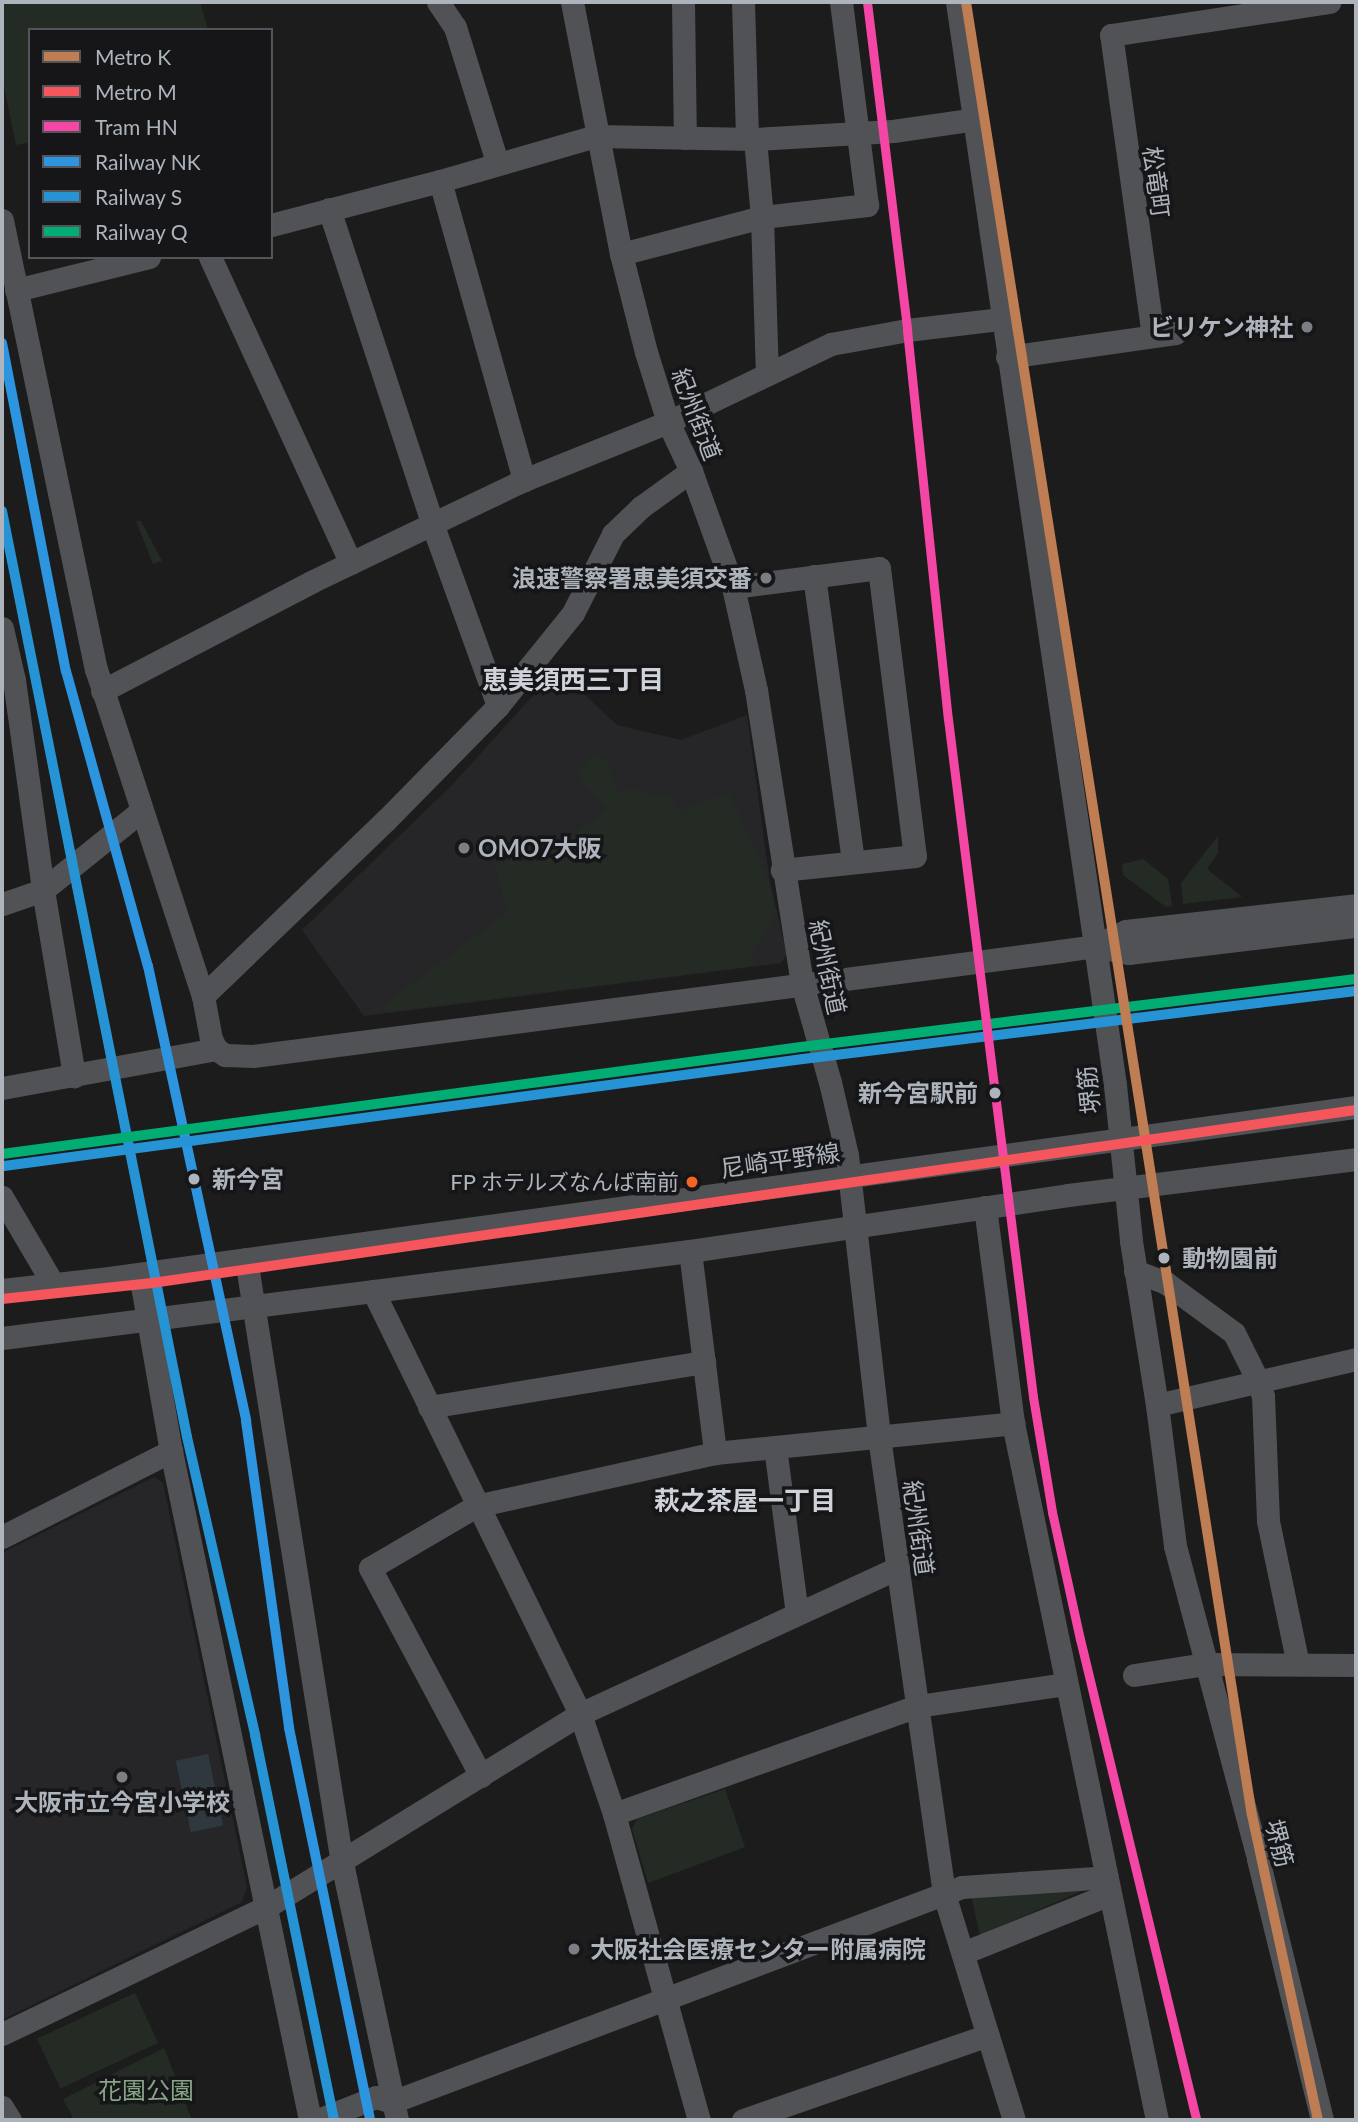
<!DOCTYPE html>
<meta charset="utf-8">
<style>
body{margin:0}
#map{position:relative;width:1358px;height:2122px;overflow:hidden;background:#1c1c1c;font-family:Lato,"Noto Sans JP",sans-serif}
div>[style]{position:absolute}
.built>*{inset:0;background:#262628}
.green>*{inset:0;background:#242b24;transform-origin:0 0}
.water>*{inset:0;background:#2f383e;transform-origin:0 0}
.minor>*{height:23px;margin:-11.5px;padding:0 11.5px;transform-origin:11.5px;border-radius:11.5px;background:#505255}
.rail-1>*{height:10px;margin:-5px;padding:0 5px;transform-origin:5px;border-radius:5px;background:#2d94df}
.rail-2>*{height:10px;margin:-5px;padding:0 5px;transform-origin:5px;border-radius:5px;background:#2694d4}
.rail-3>*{height:10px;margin:-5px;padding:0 5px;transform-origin:5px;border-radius:5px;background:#02ad73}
.tram-1>*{height:9px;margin:-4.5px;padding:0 4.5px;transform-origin:4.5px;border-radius:4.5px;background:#f346a5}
.metro-1>*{height:10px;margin:-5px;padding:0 5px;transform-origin:5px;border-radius:5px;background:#be7d52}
.metro-2>*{height:10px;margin:-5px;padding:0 5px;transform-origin:5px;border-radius:5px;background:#f5565c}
.dots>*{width:19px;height:19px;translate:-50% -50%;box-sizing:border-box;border:4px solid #161618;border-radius:50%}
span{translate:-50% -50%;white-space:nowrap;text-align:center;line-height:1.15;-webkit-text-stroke:7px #161618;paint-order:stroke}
.bus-label{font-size:22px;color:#aeb4bc}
.right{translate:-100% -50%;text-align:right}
.street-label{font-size:24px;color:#aeb4bc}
.poi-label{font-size:24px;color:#aeb4bc;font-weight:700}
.left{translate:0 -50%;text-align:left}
.stop-label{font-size:24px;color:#aeb4bc;font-weight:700}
.park-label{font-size:24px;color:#87a587}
.neighbourhood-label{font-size:26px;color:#cfd2d8;font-weight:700}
.frame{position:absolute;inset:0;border:4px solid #aeb4bc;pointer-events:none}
.legend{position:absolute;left:28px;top:28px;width:245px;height:231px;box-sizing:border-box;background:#161618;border:2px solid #53555a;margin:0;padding:9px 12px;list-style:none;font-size:21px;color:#aeb4bc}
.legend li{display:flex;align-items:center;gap:14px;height:35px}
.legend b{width:35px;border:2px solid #53555a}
</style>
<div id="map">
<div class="built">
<i style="clip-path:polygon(557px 669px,617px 725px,681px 740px,747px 715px,770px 883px,787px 954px,781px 963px,364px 1016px,302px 930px,453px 784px)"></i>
<i style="clip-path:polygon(154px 1477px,163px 1483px,247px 1887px,242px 1902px,2px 2020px,2px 1553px)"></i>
</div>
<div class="green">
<i style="clip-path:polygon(2px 2px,200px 2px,208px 30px,30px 30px,30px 142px,16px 145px,2px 76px)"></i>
<i style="clip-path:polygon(136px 521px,141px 521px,162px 561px,153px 564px)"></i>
<i style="clip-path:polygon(596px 752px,611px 766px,608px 768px,619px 794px,630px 789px,671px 797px,678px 811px,729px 793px,770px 883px,777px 913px,753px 950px,753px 966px,387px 1012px,382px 1006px,508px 912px,495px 868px,510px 856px,531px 865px,608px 810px,576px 773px)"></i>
<i style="clip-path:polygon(1218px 836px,1218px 853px,1207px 869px,1242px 897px,1183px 904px,1181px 883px)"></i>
<i style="clip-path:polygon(1143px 859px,1168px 879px,1172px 906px,1166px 907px,1123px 875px,1122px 864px)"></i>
<i style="clip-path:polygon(725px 1789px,745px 1847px,648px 1883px,632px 1829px,637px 1819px)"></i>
<i style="clip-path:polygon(1084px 1890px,980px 1935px,971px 1895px)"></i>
<i style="left:135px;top:1993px;width:55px;height:108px;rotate:65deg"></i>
<i style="clip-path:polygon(164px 2048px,192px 2120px,74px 2120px,63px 2099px)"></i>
</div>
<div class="water">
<i style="left:208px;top:1754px;width:73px;height:33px;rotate:78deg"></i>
</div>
<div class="minor">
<i style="left:438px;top:2px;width:30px;rotate:56deg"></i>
<i style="left:455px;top:27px;width:141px;rotate:72.7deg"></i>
<i style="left:572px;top:2px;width:257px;rotate:79deg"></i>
<i style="left:621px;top:254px;width:101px;rotate:75.7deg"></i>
<i style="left:646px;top:352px;width:73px;rotate:72.6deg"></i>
<i style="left:668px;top:422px;width:54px;rotate:64.9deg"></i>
<i style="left:691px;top:471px;width:123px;rotate:70.1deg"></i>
<i style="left:733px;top:587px;width:106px;rotate:77.4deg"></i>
<i style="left:756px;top:690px;width:298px;rotate:81.1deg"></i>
<i style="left:802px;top:984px;width:102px;rotate:74.1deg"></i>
<i style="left:830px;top:1082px;width:75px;rotate:76.9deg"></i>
<i style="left:847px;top:1155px;width:284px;rotate:83.5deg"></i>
<i style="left:879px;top:1437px;width:462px;rotate:81.9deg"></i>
<i style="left:944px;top:1894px;width:237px;rotate:72.8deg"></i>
<i style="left:683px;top:2px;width:136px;rotate:89.2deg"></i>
<i style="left:743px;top:2px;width:137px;rotate:88.3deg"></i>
<i style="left:957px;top:2px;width:954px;rotate:81.68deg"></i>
<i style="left:1095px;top:946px;width:140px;rotate:81.8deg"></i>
<i style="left:1115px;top:1085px;width:157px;rotate:84.1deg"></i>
<i style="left:1131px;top:1241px;width:166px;rotate:81deg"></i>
<i style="left:1157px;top:1405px;width:142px;rotate:82.7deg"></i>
<i style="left:1175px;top:1546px;width:324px;rotate:75.1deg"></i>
<i style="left:1258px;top:1859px;width:269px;rotate:76.2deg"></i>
<i style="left:755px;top:139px;width:78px;rotate:84.9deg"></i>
<i style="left:762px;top:217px;width:157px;rotate:88.2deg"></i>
<i style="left:440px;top:181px;width:311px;rotate:74.3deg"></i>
<i style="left:329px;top:209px;width:334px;rotate:71.8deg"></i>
<i style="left:433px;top:526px;width:191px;rotate:70.1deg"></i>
<i style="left:2px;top:220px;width:459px;rotate:78.2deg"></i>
<i style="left:96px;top:669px;width:344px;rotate:71.9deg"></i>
<i style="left:203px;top:996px;width:44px;rotate:79.5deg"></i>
<i style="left:211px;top:1039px;width:11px;rotate:63deg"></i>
<i style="left:216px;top:1049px;width:11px;rotate:34deg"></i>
<i style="left:225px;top:1055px;width:28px;rotate:2deg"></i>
<i style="left:253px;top:1056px;width:814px;rotate:-7.41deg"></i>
<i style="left:1060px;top:951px;width:35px;rotate:-8deg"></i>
<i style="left:1095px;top:946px;width:34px;rotate:-26deg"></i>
<i style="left:1126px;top:931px;width:231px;rotate:-6.4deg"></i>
<i style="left:271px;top:225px;width:175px;rotate:-14.6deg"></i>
<i style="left:440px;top:181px;width:162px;rotate:-16.1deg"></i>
<i style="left:596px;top:136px;width:159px;rotate:1.1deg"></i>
<i style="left:755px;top:139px;width:138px;rotate:-3.3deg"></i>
<i style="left:893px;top:131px;width:83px;rotate:-8.3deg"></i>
<i style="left:621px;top:254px;width:146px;rotate:-14.7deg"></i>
<i style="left:762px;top:217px;width:106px;rotate:-6.5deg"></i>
<i style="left:867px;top:205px;width:205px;rotate:-97.3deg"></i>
<i style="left:210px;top:257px;width:337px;rotate:65.3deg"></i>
<i style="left:16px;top:290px;width:137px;rotate:-13.9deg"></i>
<i style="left:1153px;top:336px;width:304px;rotate:-97.9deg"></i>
<i style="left:1111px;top:35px;width:221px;rotate:-8.6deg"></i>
<i style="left:1007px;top:357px;width:170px;rotate:-8.1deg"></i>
<i style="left:814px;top:576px;width:288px;rotate:82.2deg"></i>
<i style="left:733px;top:587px;width:147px;rotate:-7.4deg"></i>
<i style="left:879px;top:568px;width:290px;rotate:82.9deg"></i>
<i style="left:915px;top:856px;width:134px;rotate:174deg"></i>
<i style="left:2px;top:628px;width:53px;rotate:77deg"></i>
<i style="left:14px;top:680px;width:212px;rotate:82.1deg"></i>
<i style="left:43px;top:890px;width:189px;rotate:80.5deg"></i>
<i style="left:102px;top:691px;width:236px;rotate:-27.5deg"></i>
<i style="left:311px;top:582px;width:236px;rotate:-25.6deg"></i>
<i style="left:524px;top:480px;width:155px;rotate:-21.9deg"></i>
<i style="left:668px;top:422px;width:181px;rotate:-25.6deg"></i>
<i style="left:831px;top:344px;width:77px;rotate:-10.4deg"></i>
<i style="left:907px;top:330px;width:95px;rotate:-6.7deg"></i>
<i style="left:2px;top:904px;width:43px;rotate:-18.9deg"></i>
<i style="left:43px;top:890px;width:126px;rotate:-38.9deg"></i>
<i style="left:1095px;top:946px;width:34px;rotate:12deg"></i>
<i style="left:1128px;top:953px;width:230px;rotate:-6.8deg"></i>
<i style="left:203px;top:996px;width:254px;rotate:-43.9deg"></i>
<i style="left:386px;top:820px;width:160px;rotate:-45.5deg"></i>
<i style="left:498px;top:706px;width:119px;rotate:-51.1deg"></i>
<i style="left:573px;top:613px;width:89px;rotate:-63.1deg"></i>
<i style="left:613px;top:534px;width:39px;rotate:-44deg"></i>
<i style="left:641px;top:507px;width:62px;rotate:-35.8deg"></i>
<i style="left:2px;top:1088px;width:218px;rotate:-10.3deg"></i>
<i style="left:2px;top:1197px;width:101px;rotate:59.6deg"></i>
<i style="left:985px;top:1207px;width:218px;rotate:82.6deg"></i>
<i style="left:1013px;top:1423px;width:712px;rotate:78.33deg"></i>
<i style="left:690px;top:1251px;width:204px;rotate:82.9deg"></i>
<i style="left:246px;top:1259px;width:612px;rotate:80.97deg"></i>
<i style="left:342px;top:1863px;width:263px;rotate:77.9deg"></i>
<i style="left:1135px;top:1271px;width:33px;rotate:21deg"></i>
<i style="left:1166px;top:1283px;width:84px;rotate:36.3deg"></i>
<i style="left:1234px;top:1333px;width:54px;rotate:63.4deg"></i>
<i style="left:1258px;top:1381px;width:16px;rotate:72deg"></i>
<i style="left:1263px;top:1396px;width:125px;rotate:87.7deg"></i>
<i style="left:1268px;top:1521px;width:146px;rotate:78.2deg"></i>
<i style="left:140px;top:1274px;width:180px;rotate:80.1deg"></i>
<i style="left:171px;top:1451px;width:683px;rotate:78.26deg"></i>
<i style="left:2px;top:1290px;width:108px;rotate:-6.4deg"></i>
<i style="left:109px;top:1278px;width:1259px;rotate:-7.81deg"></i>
<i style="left:373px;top:1291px;width:471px;rotate:63.9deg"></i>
<i style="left:580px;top:1714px;width:106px;rotate:71.2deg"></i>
<i style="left:614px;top:1814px;width:318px;rotate:74.5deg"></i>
<i style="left:2px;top:1338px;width:693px;rotate:-7.21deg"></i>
<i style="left:690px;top:1251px;width:382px;rotate:-8.4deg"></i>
<i style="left:1068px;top:1195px;width:290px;rotate:-7.1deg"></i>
<i style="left:1157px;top:1405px;width:204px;rotate:-13deg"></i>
<i style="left:429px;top:1407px;width:279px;rotate:-9.3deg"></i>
<i style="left:775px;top:1447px;width:168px;rotate:82.5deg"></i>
<i style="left:2px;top:1537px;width:190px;rotate:-27deg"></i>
<i style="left:1134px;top:1675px;width:73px;rotate:-8.7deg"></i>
<i style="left:1206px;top:1664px;width:150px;rotate:0.4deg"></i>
<i style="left:481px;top:1776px;width:236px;rotate:-118.1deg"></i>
<i style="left:370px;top:1568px;width:123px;rotate:-30.3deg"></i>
<i style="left:476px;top:1506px;width:245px;rotate:-12.5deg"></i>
<i style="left:715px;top:1453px;width:300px;rotate:-5.7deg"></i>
<i style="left:614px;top:1814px;width:323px;rotate:-19.6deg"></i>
<i style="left:918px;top:1706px;width:150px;rotate:-8.5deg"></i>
<i style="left:963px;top:1953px;width:158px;rotate:-21.9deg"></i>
<i style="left:2px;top:2034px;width:295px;rotate:-25.7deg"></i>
<i style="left:268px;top:1906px;width:366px;rotate:-31.6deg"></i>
<i style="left:580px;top:1714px;width:350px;rotate:-24.7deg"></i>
<i style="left:2px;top:2107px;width:15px;rotate:58deg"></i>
<i style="left:318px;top:2120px;width:62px;rotate:-21.6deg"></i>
<i style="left:376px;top:2097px;width:17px;rotate:17deg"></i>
<i style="left:392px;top:2102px;width:609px;rotate:-20.67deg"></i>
<i style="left:962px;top:1887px;width:145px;rotate:-3.9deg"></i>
<i style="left:743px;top:2120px;width:259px;rotate:-19.1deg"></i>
</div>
<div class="rail-1">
<i style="left:2px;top:343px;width:334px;rotate:79deg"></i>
<i style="left:66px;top:671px;width:306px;rotate:74.5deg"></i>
<i style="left:148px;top:966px;width:465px;rotate:77.8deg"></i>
<i style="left:246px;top:1421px;width:310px;rotate:82deg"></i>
<i style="left:289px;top:1728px;width:400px;rotate:78.3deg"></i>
</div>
<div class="rail-2">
<i style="left:2px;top:511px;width:944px;rotate:78.7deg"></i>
<i style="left:187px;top:1437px;width:306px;rotate:77.1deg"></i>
<i style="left:255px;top:1735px;width:393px;rotate:78.4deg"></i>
<i style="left:4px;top:1166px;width:806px;rotate:-7.63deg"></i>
<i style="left:803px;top:1059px;width:557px;rotate:-7.01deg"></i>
</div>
<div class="rail-3">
<i style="left:2px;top:1154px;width:806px;rotate:-7.63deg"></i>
<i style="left:801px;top:1047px;width:559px;rotate:-6.99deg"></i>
</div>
<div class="tram-1">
<i style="left:867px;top:2px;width:330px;rotate:83deg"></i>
<i style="left:907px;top:330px;width:391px;rotate:84deg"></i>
<i style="left:948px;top:719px;width:683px;rotate:82.85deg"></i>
<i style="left:1033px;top:1397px;width:117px;rotate:80.6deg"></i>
<i style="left:1052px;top:1512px;width:130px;rotate:77.6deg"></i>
<i style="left:1080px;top:1639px;width:495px;rotate:76.4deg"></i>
</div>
<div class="metro-1">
<i style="left:966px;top:2px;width:1835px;rotate:81.04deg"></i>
<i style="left:1252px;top:1815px;width:312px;rotate:77.8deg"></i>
</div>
<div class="metro-2">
<i style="left:2px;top:1299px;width:151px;rotate:-6.1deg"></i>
<i style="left:152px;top:1283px;width:1216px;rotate:-8.18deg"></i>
</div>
<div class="dots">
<i style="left:1307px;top:327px;background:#7b7f84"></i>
<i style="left:766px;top:578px;background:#7b7f84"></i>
<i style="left:464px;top:848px;background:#7b7f84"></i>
<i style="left:995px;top:1093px;background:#aeb4bc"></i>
<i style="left:194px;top:1179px;background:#aeb4bc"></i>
<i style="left:692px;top:1182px;background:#f26522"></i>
<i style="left:1164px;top:1258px;background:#aeb4bc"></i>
<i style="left:122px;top:1777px;background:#7b7f84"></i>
<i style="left:574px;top:1949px;background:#7b7f84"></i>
</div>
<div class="bus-label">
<span class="right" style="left:679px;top:1182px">FP ホテルズなんば南前</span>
</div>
<div class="street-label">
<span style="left:1157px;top:182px;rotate:82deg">松竜町</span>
<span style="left:697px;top:414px;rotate:69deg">紀州街道</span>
<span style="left:828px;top:967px;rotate:78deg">紀州街道</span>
<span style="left:1088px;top:1090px;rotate:-96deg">堺筋</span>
<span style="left:780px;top:1160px;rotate:-8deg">尼崎平野線</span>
<span style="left:919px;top:1528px;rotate:82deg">紀州街道</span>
<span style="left:1280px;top:1843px;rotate:75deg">堺筋</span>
</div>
<div class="poi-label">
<span class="right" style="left:1293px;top:327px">ビリケン神社</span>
<span class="right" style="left:752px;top:578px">浪速警察署恵美須交番</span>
<span class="left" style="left:478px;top:848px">OMO7大阪</span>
<span style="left:122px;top:1802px">大阪市立今宮小学校</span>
<span class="left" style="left:590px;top:1949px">大阪社会医療センター附属病院</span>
</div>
<div class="stop-label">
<span class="right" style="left:978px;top:1093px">新今宮駅前</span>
<span class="left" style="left:212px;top:1179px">新今宮</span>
<span class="left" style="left:1182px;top:1258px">動物園前</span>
</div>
<div class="park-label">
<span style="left:146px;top:2090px">花園公園</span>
</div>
<div class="neighbourhood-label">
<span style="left:573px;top:680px">恵美須西三丁目</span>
<span style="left:745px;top:1501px">萩之茶屋一丁目</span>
</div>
<div class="frame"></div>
<ul class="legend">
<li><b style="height:9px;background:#be7d52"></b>Metro K</li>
<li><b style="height:9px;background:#f5565c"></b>Metro M</li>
<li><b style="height:9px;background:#f346a5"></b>Tram HN</li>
<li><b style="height:9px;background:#2d94df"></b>Railway NK</li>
<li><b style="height:9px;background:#2694d4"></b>Railway S</li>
<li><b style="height:9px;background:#02ad73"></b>Railway Q</li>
</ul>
</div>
